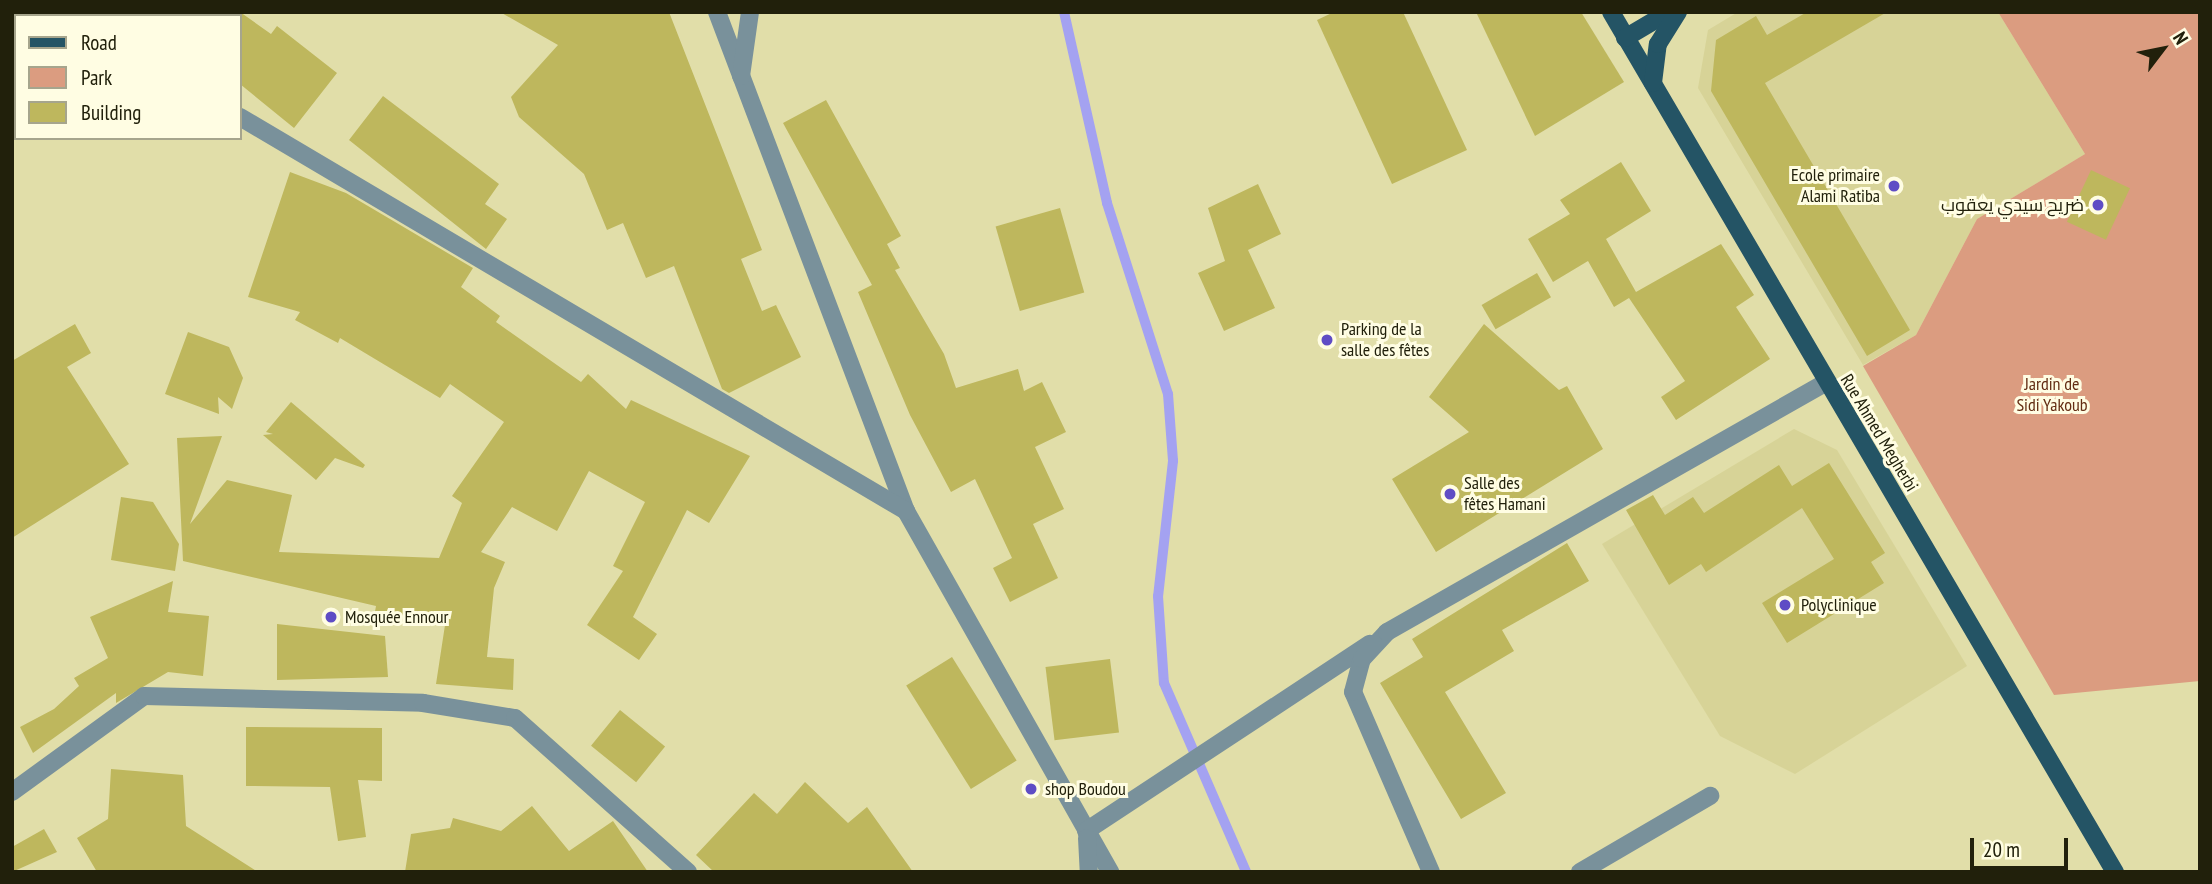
<!DOCTYPE html>
<meta charset="utf-8">
<style>
body{margin:0}
#map{position:relative;width:2212px;height:884px;overflow:hidden;background:#e1dea9;font-family:"PT Sans Narrow",Cairo,sans-serif}
div>[style]{position:absolute}
.built>*{inset:0;background:#d7d397}
.green>*{inset:0;background:#db9c80}
.stream>*{height:10px;margin:-5px;padding:0 5px;transform-origin:5px;border-radius:5px;background:#a4a2f1}
.building>*{inset:0;background:#beb75d;transform-origin:0 0}
.minor>*{height:18px;margin:-9px;padding:0 9px;transform-origin:9px;border-radius:9px;background:#79919b}
.major>*{height:18px;margin:-9px;padding:0 9px;transform-origin:9px;border-radius:9px;background:#245465}
.dots>*{width:19px;height:19px;translate:-50% -50%;box-sizing:border-box;border:4px solid #fffde3;border-radius:50%}
span{translate:-50% -50%;white-space:nowrap;text-align:center;line-height:1.15;-webkit-text-stroke:6px #fffde3;paint-order:stroke}
.poi-label{font-size:18px;color:#21200b}
.right{translate:-100% -50%;text-align:right}
.left{translate:0 -50%;text-align:left}
.park-label{font-size:18px;color:#632d13}
.street-label{font-size:18px;color:#21200b}
.frame{position:absolute;inset:0;border:14px solid #21200b;pointer-events:none}
.legend{position:absolute;left:14px;top:14px;width:228px;height:126px;box-sizing:border-box;background:#fffde3;border:2px solid #a6a58d;margin:0;padding:9px 12px;list-style:none;font-size:21px;color:#21200b}
.legend li{display:flex;align-items:center;gap:14px;height:35px}
.legend b{width:35px;border:2px solid #a6a58d}
.north{position:absolute;left:2128px;top:14px;width:70px;height:70px;-webkit-text-stroke:5px #fffde3;paint-order:stroke;rotate:58deg;font-size:19px;font-weight:700;line-height:28px;text-align:center;color:#21200b}
.north::after{content:'';display:block;margin:auto;width:24px;height:32px;background:#21200b;clip-path:polygon(50% 0,100% 100%,50% 72%,0 100%)}
.scale{position:absolute;left:1970px;top:838px;width:98px;height:32px;box-sizing:border-box;border:4px solid #21200b;border-top:0;padding-left:9px;font-size:21px;line-height:24px;white-space:nowrap;color:#21200b;-webkit-text-stroke:5px #fffde3;paint-order:stroke}
</style>
<div id="map">
<div class="built">
<i style="clip-path:polygon(1738px 12px,1998px 12px,2085px 154px,1977px 219px,1916px 335px,1863px 365px,1698px 88px,1708px 30px)"></i>
<i style="clip-path:polygon(1794px 429px,1837px 450px,1967px 666px,1795px 774px,1720px 736px,1602px 544px)"></i>
</div>
<div class="green">
<i style="clip-path:polygon(1998px 12px,2200px 12px,2200px 681px,2054px 695px,1863px 366px,1916px 335px,1977px 219px,2085px 154px)"></i>
</div>
<div class="stream">
<i style="left:1064px;top:12px;width:196px;rotate:77.3deg"></i>
<i style="left:1107px;top:203px;width:201px;rotate:72.3deg"></i>
<i style="left:1168px;top:394px;width:67px;rotate:85.7deg"></i>
<i style="left:1173px;top:461px;width:136px;rotate:96.3deg"></i>
<i style="left:1158px;top:596px;width:87px;rotate:86.1deg"></i>
<i style="left:1164px;top:683px;width:206px;rotate:66.5deg"></i>
</div>
<div class="building">
<i style="clip-path:polygon(240px 12px,271px 34px,277px 26px,337px 73px,294px 128px,240px 84px)"></i>
<i style="clip-path:polygon(500px 12px,669px 12px,762px 250px,741px 259px,762px 311px,776px 305px,801px 357px,729px 393px,722px 389px,674px 266px,646px 278px,623px 223px,607px 230px,584px 174px,519px 117px,511px 97px,558px 45px)"></i>
<i style="clip-path:polygon(1334px 12px,1403px 12px,1467px 150px,1392px 184px,1317px 20px)"></i>
<i style="clip-path:polygon(1476px 12px,1581px 12px,1624px 82px,1535px 136px)"></i>
<i style="clip-path:polygon(1807px 12px,1887px 12px,1765px 83px,1910px 330px,1867px 356px,1711px 91px,1716px 40px,1756px 16px,1767px 35px)"></i>
<i style="clip-path:polygon(383px 96px,499px 184px,485px 204px,507px 219px,486px 249px,349px 140px)"></i>
<i style="clip-path:polygon(826px 100px,901px 236px,887px 244px,900px 268px,895px 270px,944px 354px,956px 388px,1018px 369px,1024px 391px,1042px 382px,1066px 432px,1035px 447px,1064px 509px,1033px 524px,1058px 578px,1010px 602px,993px 568px,1012px 558px,975px 479px,951px 492px,910px 415px,858px 292px,872px 285px,783px 123px)"></i>
<i style="clip-path:polygon(1621px 162px,1651px 211px,1606px 239px,1636px 292px,1721px 244px,1754px 295px,1736px 307px,1770px 359px,1676px 420px,1661px 397px,1685px 381px,1629px 298px,1614px 307px,1588px 261px,1553px 282px,1528px 239px,1570px 214px,1560px 200px)"></i>
<i style="left:2091px;top:170px;width:43px;height:57px;rotate:25deg"></i>
<i style="clip-path:polygon(290px 172px,346px 193px,473px 268px,461px 287px,500px 316px,496px 322px,581px 382px,588px 374px,626px 409px,631px 400px,750px 456px,709px 523px,687px 510px,633px 617px,657px 634px,639px 660px,587px 625px,623px 571px,613px 566px,645px 502px,589px 471px,557px 531px,512px 507px,481px 552px,505px 562px,494px 588px,487px 657px,514px 659px,513px 690px,436px 684px,445px 625px,374px 617px,376px 606px,183px 561px,177px 438px,222px 436px,190px 524px,227px 480px,292px 495px,279px 552px,439px 558px,462px 503px,452px 496px,504px 422px,450px 384px,440px 398px,340px 338px,338px 343px,295px 320px,300px 312px,248px 297px)"></i>
<i style="clip-path:polygon(1258px 184px,1281px 234px,1248px 250px,1275px 308px,1224px 331px,1198px 273px,1225px 261px,1208px 208px)"></i>
<i style="left:1060px;top:208px;width:88px;height:67px;rotate:74deg"></i>
<i style="left:1537px;top:273px;width:28px;height:64px;rotate:60deg"></i>
<i style="clip-path:polygon(75px 324px,91px 353px,67px 367px,129px 464px,12px 538px,12px 361px)"></i>
<i style="clip-path:polygon(1484px 324px,1559px 390px,1567px 386px,1603px 449px,1436px 552px,1392px 479px,1469px 432px,1429px 397px)"></i>
<i style="clip-path:polygon(188px 332px,229px 347px,243px 378px,232px 409px,218px 397px,219px 414px,165px 394px)"></i>
<i style="clip-path:polygon(291px 402px,365px 465px,363px 468px,335px 458px,316px 480px,263px 435px,273px 434px,266px 432px)"></i>
<i style="clip-path:polygon(1829px 463px,1885px 553px,1871px 562px,1884px 583px,1787px 643px,1762px 603px,1834px 559px,1802px 508px,1706px 572px,1701px 564px,1669px 585px,1626px 510px,1653px 495px,1665px 515px,1693px 497px,1704px 513px,1779px 465px,1792px 486px)"></i>
<i style="clip-path:polygon(121px 497px,153px 502px,179px 544px,175px 571px,111px 560px)"></i>
<i style="clip-path:polygon(1567px 543px,1589px 581px,1502px 630px,1514px 651px,1445px 692px,1506px 793px,1461px 819px,1380px 683px,1423px 657px,1412px 639px)"></i>
<i style="clip-path:polygon(173px 581px,168px 612px,209px 616px,203px 676px,168px 672px,116px 703px,116px 693px,33px 753px,20px 727px,54px 709px,79px 686px,74px 678px,108px 658px,90px 617px)"></i>
<i style="clip-path:polygon(277px 624px,385px 636px,388px 677px,277px 680px)"></i>
<i style="left:952px;top:657px;width:122px;height:54px;rotate:58deg"></i>
<i style="left:1110px;top:659px;width:74px;height:65px;rotate:83deg"></i>
<i style="left:620px;top:710px;width:58px;height:46px;rotate:39deg"></i>
<i style="clip-path:polygon(246px 727px,382px 728px,382px 781px,358px 780px,366px 837px,338px 841px,330px 787px,246px 786px)"></i>
<i style="clip-path:polygon(111px 769px,183px 775px,186px 826px,258px 872px,97px 872px,77px 838px,108px 819px)"></i>
<i style="clip-path:polygon(805px 782px,848px 823px,867px 807px,913px 872px,714px 872px,696px 855px,754px 793px,777px 814px)"></i>
<i style="clip-path:polygon(532px 806px,569px 851px,613px 821px,648px 872px,405px 872px,411px 834px,450px 828px,453px 818px,501px 831px)"></i>
<i style="clip-path:polygon(44px 829px,57px 852px,12px 872px,12px 847px)"></i>
</div>
<div class="minor">
<i style="left:717px;top:12px;width:534px;rotate:69.26deg"></i>
<i style="left:906px;top:511px;width:415px;rotate:60.5deg"></i>
<i style="left:12px;top:52px;width:4px"></i>
<i style="left:741px;top:76px;width:65px;rotate:-82deg"></i>
<i style="left:240px;top:117px;width:774px;rotate:30.61deg"></i>
<i style="left:12px;top:792px;width:163px;rotate:-36deg"></i>
<i style="left:144px;top:696px;width:279px;rotate:1.4deg"></i>
<i style="left:423px;top:703px;width:93px;rotate:9.3deg"></i>
<i style="left:515px;top:718px;width:232px;rotate:41.7deg"></i>
<i style="left:1086px;top:831px;width:340px;rotate:-33.4deg"></i>
<i style="left:1087px;top:838px;width:34px;rotate:87deg"></i>
<i style="left:1431px;top:872px;width:196px;rotate:-113.4deg"></i>
<i style="left:1353px;top:692px;width:34px;rotate:-75deg"></i>
<i style="left:1362px;top:659px;width:37px;rotate:-47deg"></i>
<i style="left:1387px;top:632px;width:504px;rotate:-29.62deg"></i>
<i style="left:1580px;top:872px;width:151px;rotate:-30.3deg"></i>
</div>
<div class="major">
<i style="left:1611px;top:12px;width:997px;rotate:59.63deg"></i>
<i style="left:1625px;top:38px;width:51px;rotate:-30.6deg"></i>
<i style="left:1653px;top:83px;width:39px;rotate:-83deg"></i>
<i style="left:1658px;top:44px;width:38px;rotate:-58deg"></i>
</div>
<div class="dots">
<i style="left:1894px;top:186px;background:#5f4dc5"></i>
<i style="left:2098px;top:205px;background:#5f4dc5"></i>
<i style="left:1327px;top:340px;background:#5f4dc5"></i>
<i style="left:1450px;top:494px;background:#5f4dc5"></i>
<i style="left:1785px;top:605px;background:#5f4dc5"></i>
<i style="left:331px;top:617px;background:#5f4dc5"></i>
<i style="left:1031px;top:789px;background:#5f4dc5"></i>
</div>
<div class="poi-label">
<span class="right" style="left:1880px;top:186px">Ecole primaire<br>Alami Ratiba</span>
<span class="right" style="left:2084px;top:205px">ضريح سيدي يعقوب</span>
<span class="left" style="left:1341px;top:340px">Parking de la<br>salle des fêtes</span>
<span class="left" style="left:1464px;top:494px">Salle des<br>fêtes Hamani</span>
<span class="left" style="left:1801px;top:605px">Polyclinique</span>
<span class="left" style="left:345px;top:617px">Mosquée Ennour</span>
<span class="left" style="left:1045px;top:789px">shop Boudou</span>
</div>
<div class="park-label">
<span style="left:2052px;top:395px">Jardin de<br>Sidi Yakoub</span>
</div>
<div class="street-label">
<span style="left:1879px;top:433px;rotate:59deg">Rue Ahmed Megherbi</span>
</div>
<div class="frame"></div>
<ul class="legend">
<li><b style="height:9px;background:#245465"></b>Road</li>
<li><b style="height:19px;background:#db9c80"></b>Park</li>
<li><b style="height:19px;background:#beb75d"></b>Building</li>
</ul>
<div class="north">N</div>
<div class="scale">20 m</div>
</div>
